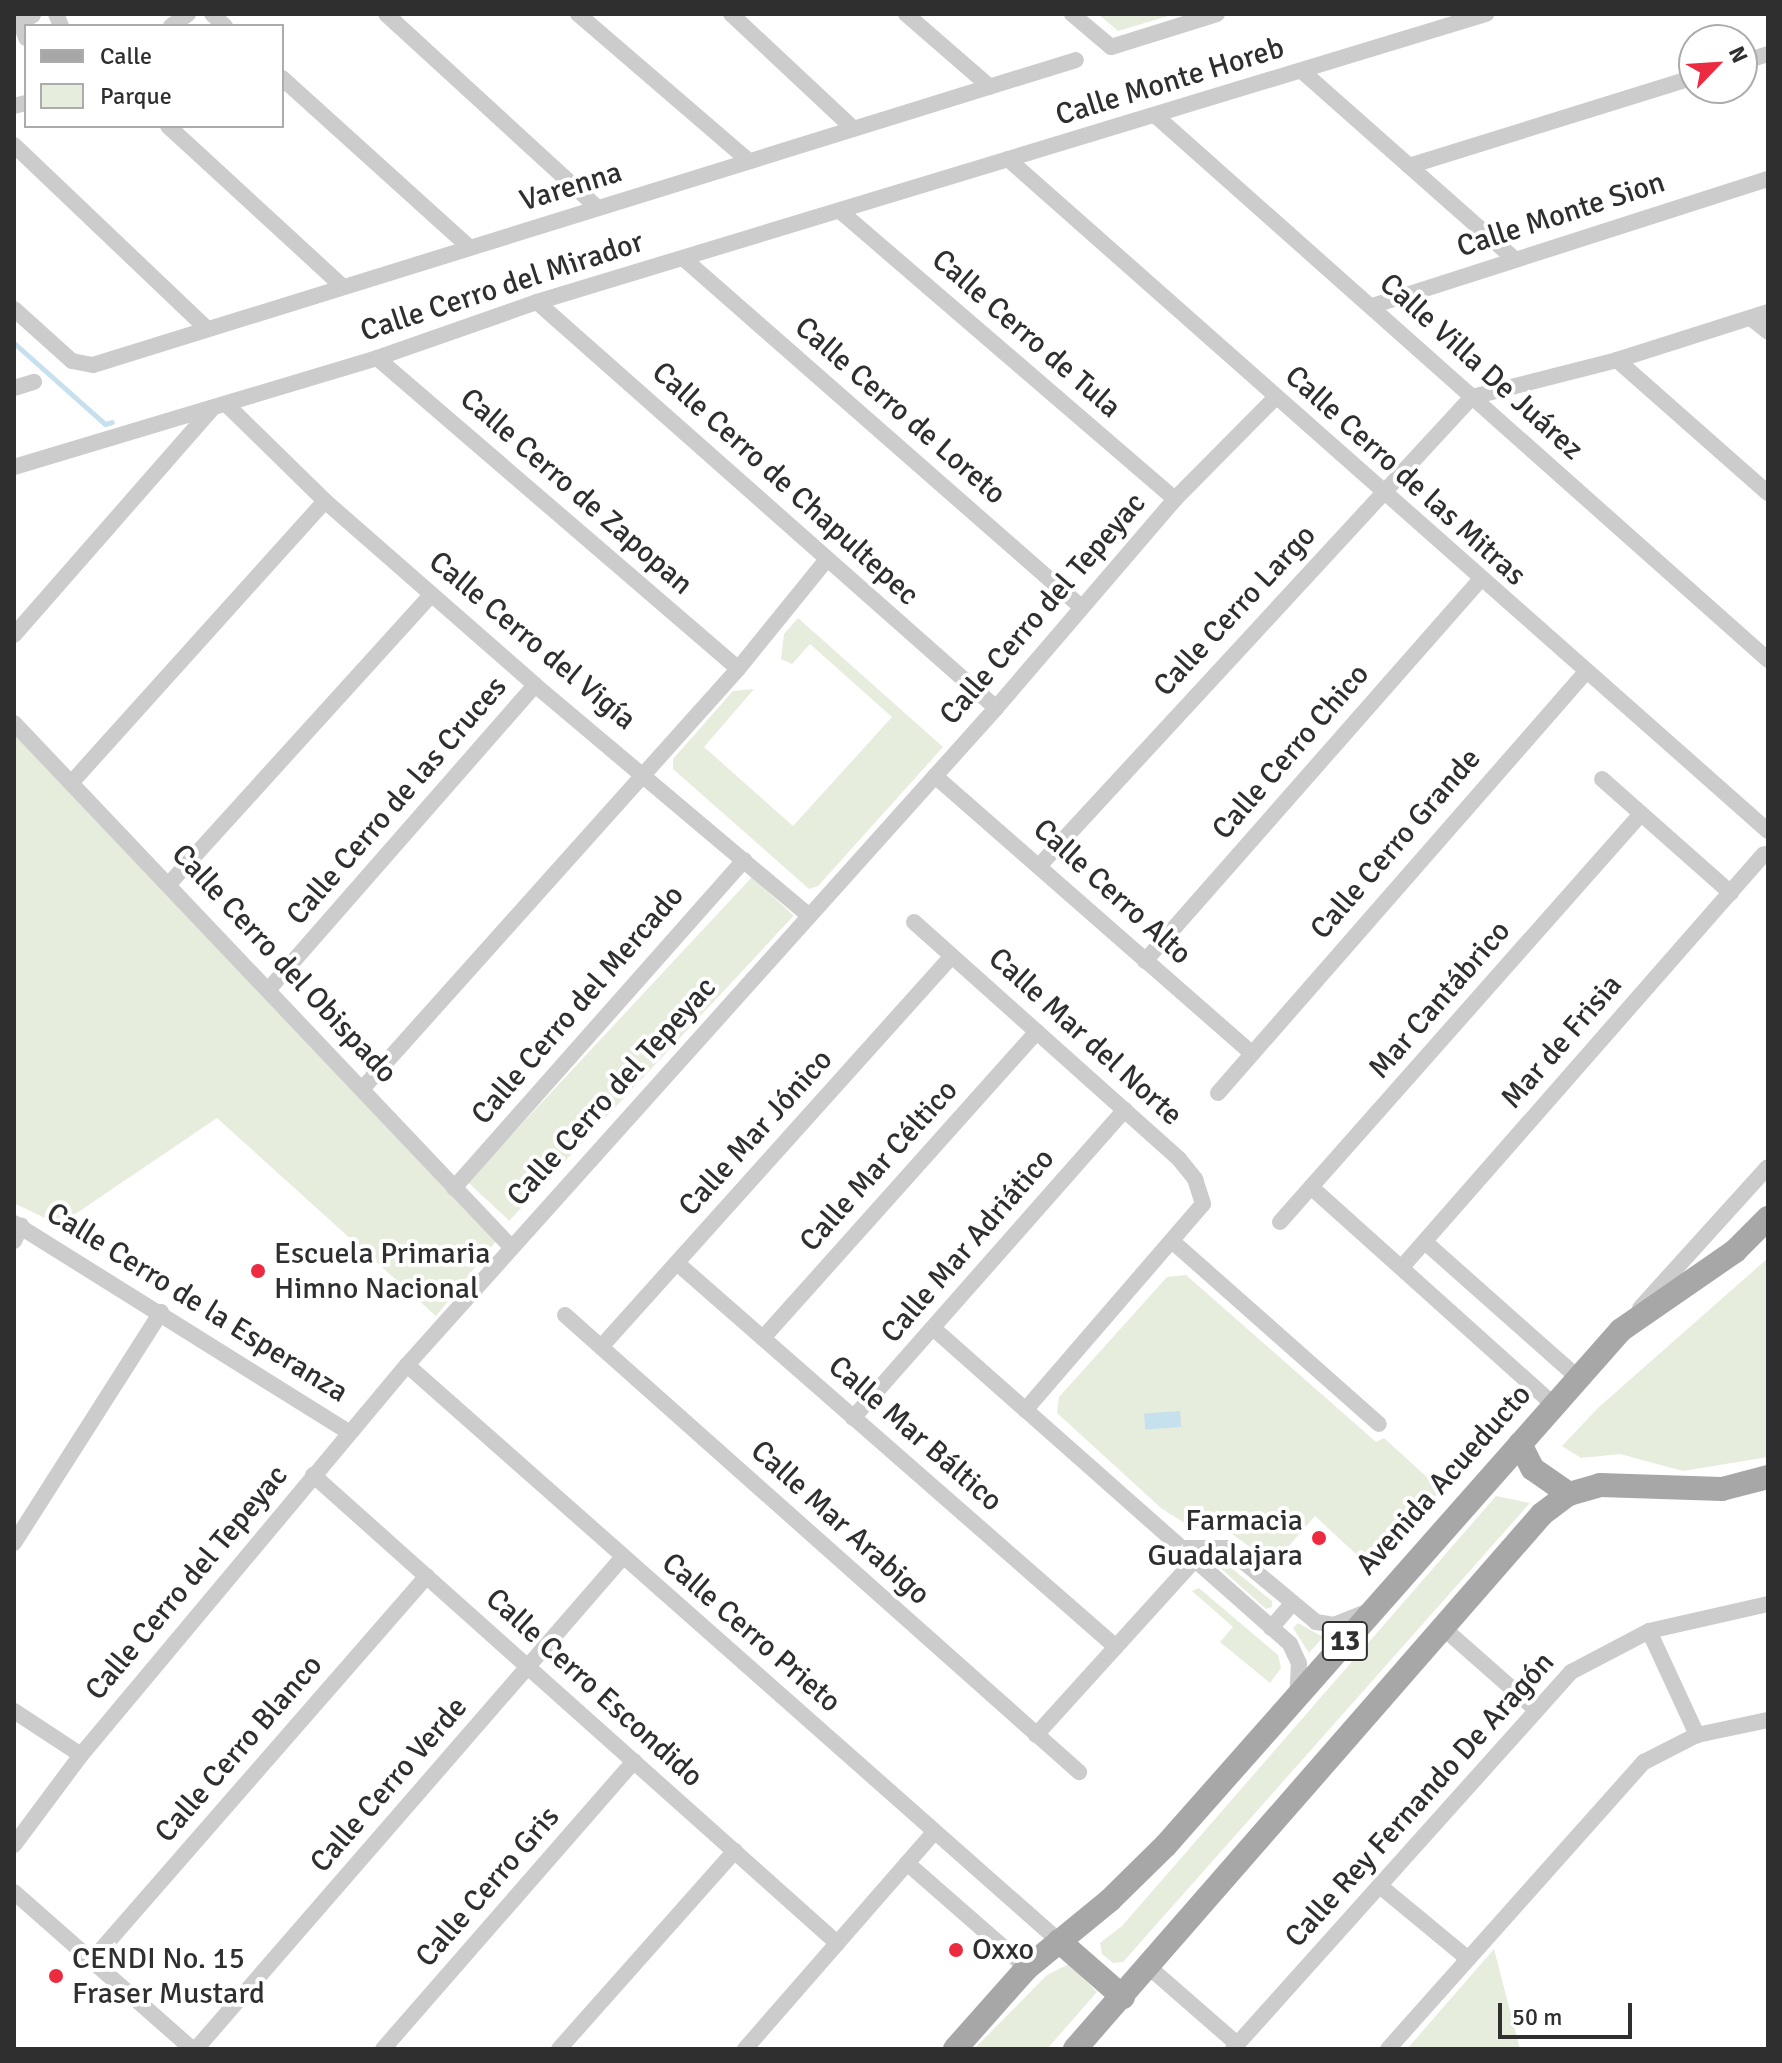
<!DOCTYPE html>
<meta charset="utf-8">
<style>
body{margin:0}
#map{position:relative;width:1782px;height:2063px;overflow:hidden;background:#fff;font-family:Signika,sans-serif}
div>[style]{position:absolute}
.green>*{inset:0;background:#e6eddc;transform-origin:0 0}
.water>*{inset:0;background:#c7e0ed;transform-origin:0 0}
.stream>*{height:5px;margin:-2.5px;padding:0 2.5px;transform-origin:2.5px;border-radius:2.5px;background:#c7e0ed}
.minor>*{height:16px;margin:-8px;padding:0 8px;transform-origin:8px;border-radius:8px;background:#ccc}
.tertiary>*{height:20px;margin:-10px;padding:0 10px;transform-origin:10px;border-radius:10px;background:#ccc}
.primary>*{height:24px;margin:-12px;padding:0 12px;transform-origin:12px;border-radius:12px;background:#a7a7a7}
.dots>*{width:22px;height:22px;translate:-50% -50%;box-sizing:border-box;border:4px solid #fff;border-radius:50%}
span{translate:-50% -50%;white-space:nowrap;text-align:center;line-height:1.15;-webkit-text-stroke:8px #fff;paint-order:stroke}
.shield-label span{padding:2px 6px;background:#fff;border:2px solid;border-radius:6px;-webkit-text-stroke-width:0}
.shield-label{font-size:28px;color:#2f2f2f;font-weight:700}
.street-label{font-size:30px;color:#2f2f2f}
.poi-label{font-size:30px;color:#2f2f2f}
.left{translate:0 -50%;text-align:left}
.right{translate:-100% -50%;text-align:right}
.frame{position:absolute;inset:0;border:16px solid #2f2f2f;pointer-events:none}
.legend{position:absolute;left:24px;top:24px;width:260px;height:104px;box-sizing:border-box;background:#fff;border:2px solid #acacac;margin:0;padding:10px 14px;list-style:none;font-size:24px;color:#2f2f2f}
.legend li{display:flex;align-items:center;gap:16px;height:40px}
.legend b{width:40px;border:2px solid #acacac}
.north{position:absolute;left:1678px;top:24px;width:80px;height:80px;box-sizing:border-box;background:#fff;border:2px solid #acacac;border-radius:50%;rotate:65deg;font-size:22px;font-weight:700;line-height:32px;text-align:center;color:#2f2f2f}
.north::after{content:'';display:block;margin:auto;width:28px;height:36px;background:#ec2a40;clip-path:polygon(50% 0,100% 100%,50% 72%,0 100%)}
.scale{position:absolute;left:1498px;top:2003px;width:134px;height:36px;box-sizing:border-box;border:4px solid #2f2f2f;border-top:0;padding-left:10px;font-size:24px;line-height:28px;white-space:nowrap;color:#2f2f2f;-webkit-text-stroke:6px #fff;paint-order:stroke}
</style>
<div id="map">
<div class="green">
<i style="clip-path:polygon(1098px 14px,1175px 14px,1118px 31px)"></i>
<i style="clip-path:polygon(798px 618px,943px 747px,818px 886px,809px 889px,673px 769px,673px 759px,733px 691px,754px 689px,704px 747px,793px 826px,892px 717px,810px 644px,792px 664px,781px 659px,784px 634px)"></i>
<i style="clip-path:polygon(14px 724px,497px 1240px,436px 1316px,217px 1118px,59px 1225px,14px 1203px)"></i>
<i style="left:752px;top:877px;width:57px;height:417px;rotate:43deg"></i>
<i style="clip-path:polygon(1768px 1258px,1768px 1457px,1683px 1471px,1620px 1454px,1581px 1458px,1562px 1446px,1599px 1407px)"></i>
<i style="clip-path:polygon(1186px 1275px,1376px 1442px,1384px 1438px,1441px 1490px,1372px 1569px,1315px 1516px,1273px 1564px,1232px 1534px,1189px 1526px,1161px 1508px,1057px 1413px,1059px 1397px,1167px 1277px)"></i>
<i style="clip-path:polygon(1496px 1496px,1530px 1503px,1123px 1962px,1113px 1963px,1102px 1954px,1100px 1943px,1122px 1926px)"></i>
<i style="clip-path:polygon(1219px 1558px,1272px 1601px,1272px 1607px,1266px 1609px,1217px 1565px)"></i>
<i style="clip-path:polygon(1199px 1588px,1278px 1655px,1281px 1668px,1270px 1683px,1220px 1642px,1233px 1627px,1192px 1591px)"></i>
<i style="clip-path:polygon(1298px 1623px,1323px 1637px,1309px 1653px,1293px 1628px)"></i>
<i style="clip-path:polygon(1494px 1949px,1520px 2049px,1407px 2049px)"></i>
<i style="clip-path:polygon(1069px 1964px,1097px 1992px,1047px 2049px,974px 2049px,1047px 1975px)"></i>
</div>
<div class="water">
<i style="left:1180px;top:1411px;width:16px;height:36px;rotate:86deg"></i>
</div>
<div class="stream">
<i style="left:14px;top:343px;width:122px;rotate:41.7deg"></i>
<i style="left:105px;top:424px;width:7px;rotate:-16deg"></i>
</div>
<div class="minor">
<i style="left:17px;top:14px;width:26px;rotate:69deg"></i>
<i style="left:56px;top:14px;width:13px;rotate:67deg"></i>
<i style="left:212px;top:14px;width:18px;rotate:43deg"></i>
<i style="left:386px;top:14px;width:287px;rotate:42.5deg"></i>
<i style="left:578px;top:14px;width:225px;rotate:40.7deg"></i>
<i style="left:731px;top:14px;width:168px;rotate:43.1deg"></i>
<i style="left:906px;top:14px;width:111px;rotate:41deg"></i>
<i style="left:1072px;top:14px;width:51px;rotate:40.2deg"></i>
<i style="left:1111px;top:47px;width:111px;rotate:-17.3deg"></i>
<i style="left:171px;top:26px;width:21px;rotate:-35deg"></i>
<i style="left:1742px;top:62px;width:27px;rotate:-17deg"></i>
<i style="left:1303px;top:72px;width:282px;rotate:41.5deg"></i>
<i style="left:282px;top:78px;width:253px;rotate:42.1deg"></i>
<i style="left:14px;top:106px;width:12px;rotate:-14deg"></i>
<i style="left:1156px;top:116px;width:819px;rotate:41.63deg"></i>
<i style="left:168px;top:126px;width:238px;rotate:42.6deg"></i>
<i style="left:14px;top:145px;width:267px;rotate:43.6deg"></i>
<i style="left:1008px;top:159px;width:1014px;rotate:41.48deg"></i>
<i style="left:1409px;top:166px;width:299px;rotate:-17.3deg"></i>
<i style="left:840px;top:211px;width:442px;rotate:40.7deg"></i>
<i style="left:683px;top:258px;width:528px;rotate:41.24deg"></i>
<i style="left:537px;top:302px;width:613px;rotate:41.49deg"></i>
<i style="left:1372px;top:306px;width:416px;rotate:-17.8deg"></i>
<i style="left:14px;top:309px;width:78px;rotate:41.9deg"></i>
<i style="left:72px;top:361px;width:21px;rotate:11deg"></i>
<i style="left:93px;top:365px;width:1029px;rotate:-17.24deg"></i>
<i style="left:1751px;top:318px;width:22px;rotate:39deg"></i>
<i style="left:377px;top:358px;width:476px;rotate:40.7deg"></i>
<i style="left:1617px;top:360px;width:201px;rotate:41.4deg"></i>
<i style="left:14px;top:388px;width:21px;rotate:-17deg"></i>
<i style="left:226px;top:404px;width:139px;rotate:44.4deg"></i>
<i style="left:325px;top:501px;width:279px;rotate:41.2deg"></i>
<i style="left:535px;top:685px;width:357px;rotate:40.1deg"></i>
<i style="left:14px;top:467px;width:379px;rotate:-16.7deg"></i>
<i style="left:377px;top:358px;width:170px;rotate:-19.3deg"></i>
<i style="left:537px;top:302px;width:992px;rotate:-16.88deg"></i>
<i style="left:14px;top:635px;width:300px;rotate:-48.8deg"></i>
<i style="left:14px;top:723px;width:722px;rotate:46.51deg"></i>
<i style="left:935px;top:776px;width:419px;rotate:41.2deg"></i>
<i style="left:1602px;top:779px;width:172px;rotate:41.5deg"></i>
<i style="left:72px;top:782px;width:378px;rotate:-48deg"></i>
<i style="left:1040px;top:865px;width:637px;rotate:-47.29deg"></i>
<i style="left:1472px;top:397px;width:150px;rotate:-14.3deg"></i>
<i style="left:1617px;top:360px;width:158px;rotate:-17.6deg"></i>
<i style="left:169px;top:884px;width:391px;rotate:-47.8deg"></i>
<i style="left:914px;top:922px;width:356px;rotate:41.8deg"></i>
<i style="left:1179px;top:1159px;width:26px;rotate:51deg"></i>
<i style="left:1195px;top:1179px;width:26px;rotate:72deg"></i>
<i style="left:1203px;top:1204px;width:272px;rotate:130.8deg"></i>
<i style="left:1145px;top:961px;width:507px;rotate:-48.68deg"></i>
<i style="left:269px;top:989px;width:404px;rotate:-48.8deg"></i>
<i style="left:363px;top:1088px;width:562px;rotate:-48.17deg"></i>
<i style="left:738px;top:669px;width:141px;rotate:-51deg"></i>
<i style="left:1218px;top:1093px;width:558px;rotate:-48.85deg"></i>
<i style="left:1311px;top:1187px;width:326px;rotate:41.9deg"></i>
<i style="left:454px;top:1188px;width:438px;rotate:-48.5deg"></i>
<i style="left:1280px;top:1222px;width:545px;rotate:-48.5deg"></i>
<i style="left:14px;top:1223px;width:395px;rotate:32deg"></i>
<i style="left:14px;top:1241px;width:17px;rotate:-65deg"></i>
<i style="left:1172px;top:1241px;width:276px;rotate:41.5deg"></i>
<i style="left:1425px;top:1242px;width:205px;rotate:41.6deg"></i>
<i style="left:677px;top:1263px;width:583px;rotate:41.18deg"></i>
<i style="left:1402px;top:1267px;width:549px;rotate:-48.77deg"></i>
<i style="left:1640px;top:1308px;width:190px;rotate:-47.8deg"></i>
<i style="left:565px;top:1315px;width:688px;rotate:41.64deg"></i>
<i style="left:933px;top:1328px;width:477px;rotate:41.5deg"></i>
<i style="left:1290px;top:1644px;width:21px;rotate:65deg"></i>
<i style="left:1299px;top:1663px;width:33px;rotate:93deg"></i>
<i style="left:763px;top:1338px;width:411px;rotate:-48.2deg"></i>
<i style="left:601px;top:1347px;width:525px;rotate:-48.09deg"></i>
<i style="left:407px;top:1365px;width:870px;rotate:41.46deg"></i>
<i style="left:853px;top:1418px;width:411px;rotate:-48.6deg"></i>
<i style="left:313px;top:1475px;width:703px;rotate:41.77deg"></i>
<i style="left:14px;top:1543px;width:274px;rotate:-57.5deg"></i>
<i style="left:1181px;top:1548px;width:46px"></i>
<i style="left:1227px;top:1548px;width:116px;rotate:39.7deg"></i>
<i style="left:1316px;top:1622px;width:18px;rotate:9deg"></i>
<i style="left:1334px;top:1625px;width:35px;rotate:-22deg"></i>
<i style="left:1441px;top:1626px;width:123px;rotate:41.4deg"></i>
<i style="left:1271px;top:1628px;width:33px;rotate:-49deg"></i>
<i style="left:1649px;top:1631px;width:115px;rotate:65.2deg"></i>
<i style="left:14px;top:1711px;width:80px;rotate:33.3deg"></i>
<i style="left:1036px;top:1735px;width:235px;rotate:-47.8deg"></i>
<i style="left:14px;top:1845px;width:112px;rotate:-53.3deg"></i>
<i style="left:81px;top:1755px;width:508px;rotate:-50.11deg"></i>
<i style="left:407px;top:1365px;width:882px;rotate:-48.12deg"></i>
<i style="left:996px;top:708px;width:275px;rotate:-49.4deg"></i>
<i style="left:1175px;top:499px;width:142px;rotate:-45.3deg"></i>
<i style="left:907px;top:1863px;width:159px;rotate:41.2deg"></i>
<i style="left:1380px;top:1886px;width:113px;rotate:39.6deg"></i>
<i style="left:14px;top:1892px;width:237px;rotate:41.4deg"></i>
<i style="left:93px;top:1959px;width:508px;rotate:-48.91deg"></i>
<i style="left:1150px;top:1968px;width:116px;rotate:41.1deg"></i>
<i style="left:196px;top:2049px;width:651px;rotate:-49.05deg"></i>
<i style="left:383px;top:2049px;width:382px;rotate:-48.9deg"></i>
<i style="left:559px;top:2049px;width:265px;rotate:-48.4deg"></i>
<i style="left:745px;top:2049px;width:288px;rotate:-48.9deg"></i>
<i style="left:1233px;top:2049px;width:506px;rotate:-48.12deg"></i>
<i style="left:1571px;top:1672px;width:88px;rotate:-27.7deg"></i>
<i style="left:1649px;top:1631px;width:122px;rotate:-12.8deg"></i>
<i style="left:1388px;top:2049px;width:385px;rotate:-48.3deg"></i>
<i style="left:1644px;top:1762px;width:59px;rotate:-27deg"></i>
<i style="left:1697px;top:1735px;width:73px;rotate:-11.9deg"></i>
</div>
<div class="tertiary">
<i style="left:14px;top:22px;width:19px;rotate:-25deg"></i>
</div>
<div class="primary">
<i style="left:1520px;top:1444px;width:28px;rotate:63deg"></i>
<i style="left:1533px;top:1469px;width:44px;rotate:34.8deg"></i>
<i style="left:1059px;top:1941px;width:85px;rotate:41.2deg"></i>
<i style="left:955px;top:2049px;width:108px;rotate:-48.4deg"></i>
<i style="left:1027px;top:1968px;width:107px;rotate:-39.3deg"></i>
<i style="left:1110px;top:1900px;width:78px;rotate:-44.5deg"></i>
<i style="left:1166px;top:1845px;width:687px;rotate:-48.54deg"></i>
<i style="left:1621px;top:1330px;width:139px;rotate:-34.7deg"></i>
<i style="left:1735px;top:1251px;width:47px;rotate:-45deg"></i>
<i style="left:1075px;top:2049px;width:710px;rotate:-48.88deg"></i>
<i style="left:1542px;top:1514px;width:34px;rotate:-37deg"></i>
<i style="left:1569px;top:1494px;width:32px;rotate:-16deg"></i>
<i style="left:1600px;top:1485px;width:122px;rotate:1.9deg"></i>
<i style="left:1722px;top:1489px;width:48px;rotate:-14.6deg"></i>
</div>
<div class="dots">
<i style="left:258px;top:1271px;background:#ec2a40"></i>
<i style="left:1319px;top:1538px;background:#ec2a40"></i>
<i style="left:956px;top:1950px;background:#ec2a40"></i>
<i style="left:56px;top:1976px;background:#ec2a40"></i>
</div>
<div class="shield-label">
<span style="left:1345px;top:1641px">13</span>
</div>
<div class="street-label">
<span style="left:1170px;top:82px;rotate:-17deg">Calle Monte Horeb</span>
<span style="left:571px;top:187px;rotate:-17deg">Varenna</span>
<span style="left:1561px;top:215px;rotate:-18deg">Calle Monte Sion</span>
<span style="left:502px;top:287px;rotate:-18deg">Calle Cerro del Mirador</span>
<span style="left:1026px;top:334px;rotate:41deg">Calle Cerro de Tula</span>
<span style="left:1481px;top:367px;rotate:42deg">Calle Villa De Juárez</span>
<span style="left:900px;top:411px;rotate:41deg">Calle Cerro de Loreto</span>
<span style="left:1405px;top:476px;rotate:42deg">Calle Cerro de las Mitras</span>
<span style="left:785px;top:484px;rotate:42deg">Calle Cerro de Chapultepec</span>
<span style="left:576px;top:492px;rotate:41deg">Calle Cerro de Zapopan</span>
<span style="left:1043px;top:609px;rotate:-49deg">Calle Cerro del Tepeyac</span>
<span style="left:1235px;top:611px;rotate:-47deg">Calle Cerro Largo</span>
<span style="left:532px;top:641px;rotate:40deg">Calle Cerro del Vigía</span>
<span style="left:1291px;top:752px;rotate:-49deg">Calle Cerro Chico</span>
<span style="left:397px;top:801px;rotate:-49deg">Calle Cerro de las Cruces</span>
<span style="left:1396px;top:844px;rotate:-49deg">Calle Cerro Grande</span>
<span style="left:1112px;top:892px;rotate:42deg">Calle Cerro Alto</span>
<span style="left:284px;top:964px;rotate:47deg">Calle Cerro del Obispado</span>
<span style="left:1440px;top:1000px;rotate:-49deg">Mar Cantábrico</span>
<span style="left:578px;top:1005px;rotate:-49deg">Calle Cerro del Mercado</span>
<span style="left:1085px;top:1037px;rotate:42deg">Calle Mar del Norte</span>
<span style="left:1562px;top:1042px;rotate:-49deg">Mar de Frisia</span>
<span style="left:612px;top:1092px;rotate:-48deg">Calle Cerro del Tepeyac</span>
<span style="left:756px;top:1133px;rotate:-48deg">Calle Mar Jónico</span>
<span style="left:879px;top:1166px;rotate:-48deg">Calle Mar Céltico</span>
<span style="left:968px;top:1246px;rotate:-49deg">Calle Mar Adriático</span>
<span style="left:197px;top:1303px;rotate:32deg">Calle Cerro de la Esperanza</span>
<span style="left:915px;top:1434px;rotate:41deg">Calle Mar Báltico</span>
<span style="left:1444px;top:1480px;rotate:-48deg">Avenida Acueducto</span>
<span style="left:840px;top:1523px;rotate:42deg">Calle Mar Arabigo</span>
<span style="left:187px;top:1583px;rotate:-50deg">Calle Cerro del Tepeyac</span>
<span style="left:751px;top:1633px;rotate:41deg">Calle Cerro Prieto</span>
<span style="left:594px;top:1688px;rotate:42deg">Calle Cerro Escondido</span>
<span style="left:239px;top:1749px;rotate:-49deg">Calle Cerro Blanco</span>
<span style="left:389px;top:1785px;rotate:-49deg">Calle Cerro Verde</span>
<span style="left:1420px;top:1800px;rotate:-48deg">Calle Rey Fernando De Aragón</span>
<span style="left:488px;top:1887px;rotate:-49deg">Calle Cerro Gris</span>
</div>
<div class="poi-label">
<span class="left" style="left:274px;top:1271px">Escuela Primaria<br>Himno Nacional</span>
<span class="right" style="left:1303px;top:1538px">Farmacia<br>Guadalajara</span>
<span class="left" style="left:972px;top:1950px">Oxxo</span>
<span class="left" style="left:72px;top:1976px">CENDI No. 15<br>Fraser Mustard</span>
</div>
<div class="frame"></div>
<ul class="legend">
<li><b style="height:10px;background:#a7a7a7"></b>Calle</li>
<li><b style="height:22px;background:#e6eddc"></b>Parque</li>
</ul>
<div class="north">N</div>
<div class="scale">50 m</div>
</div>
